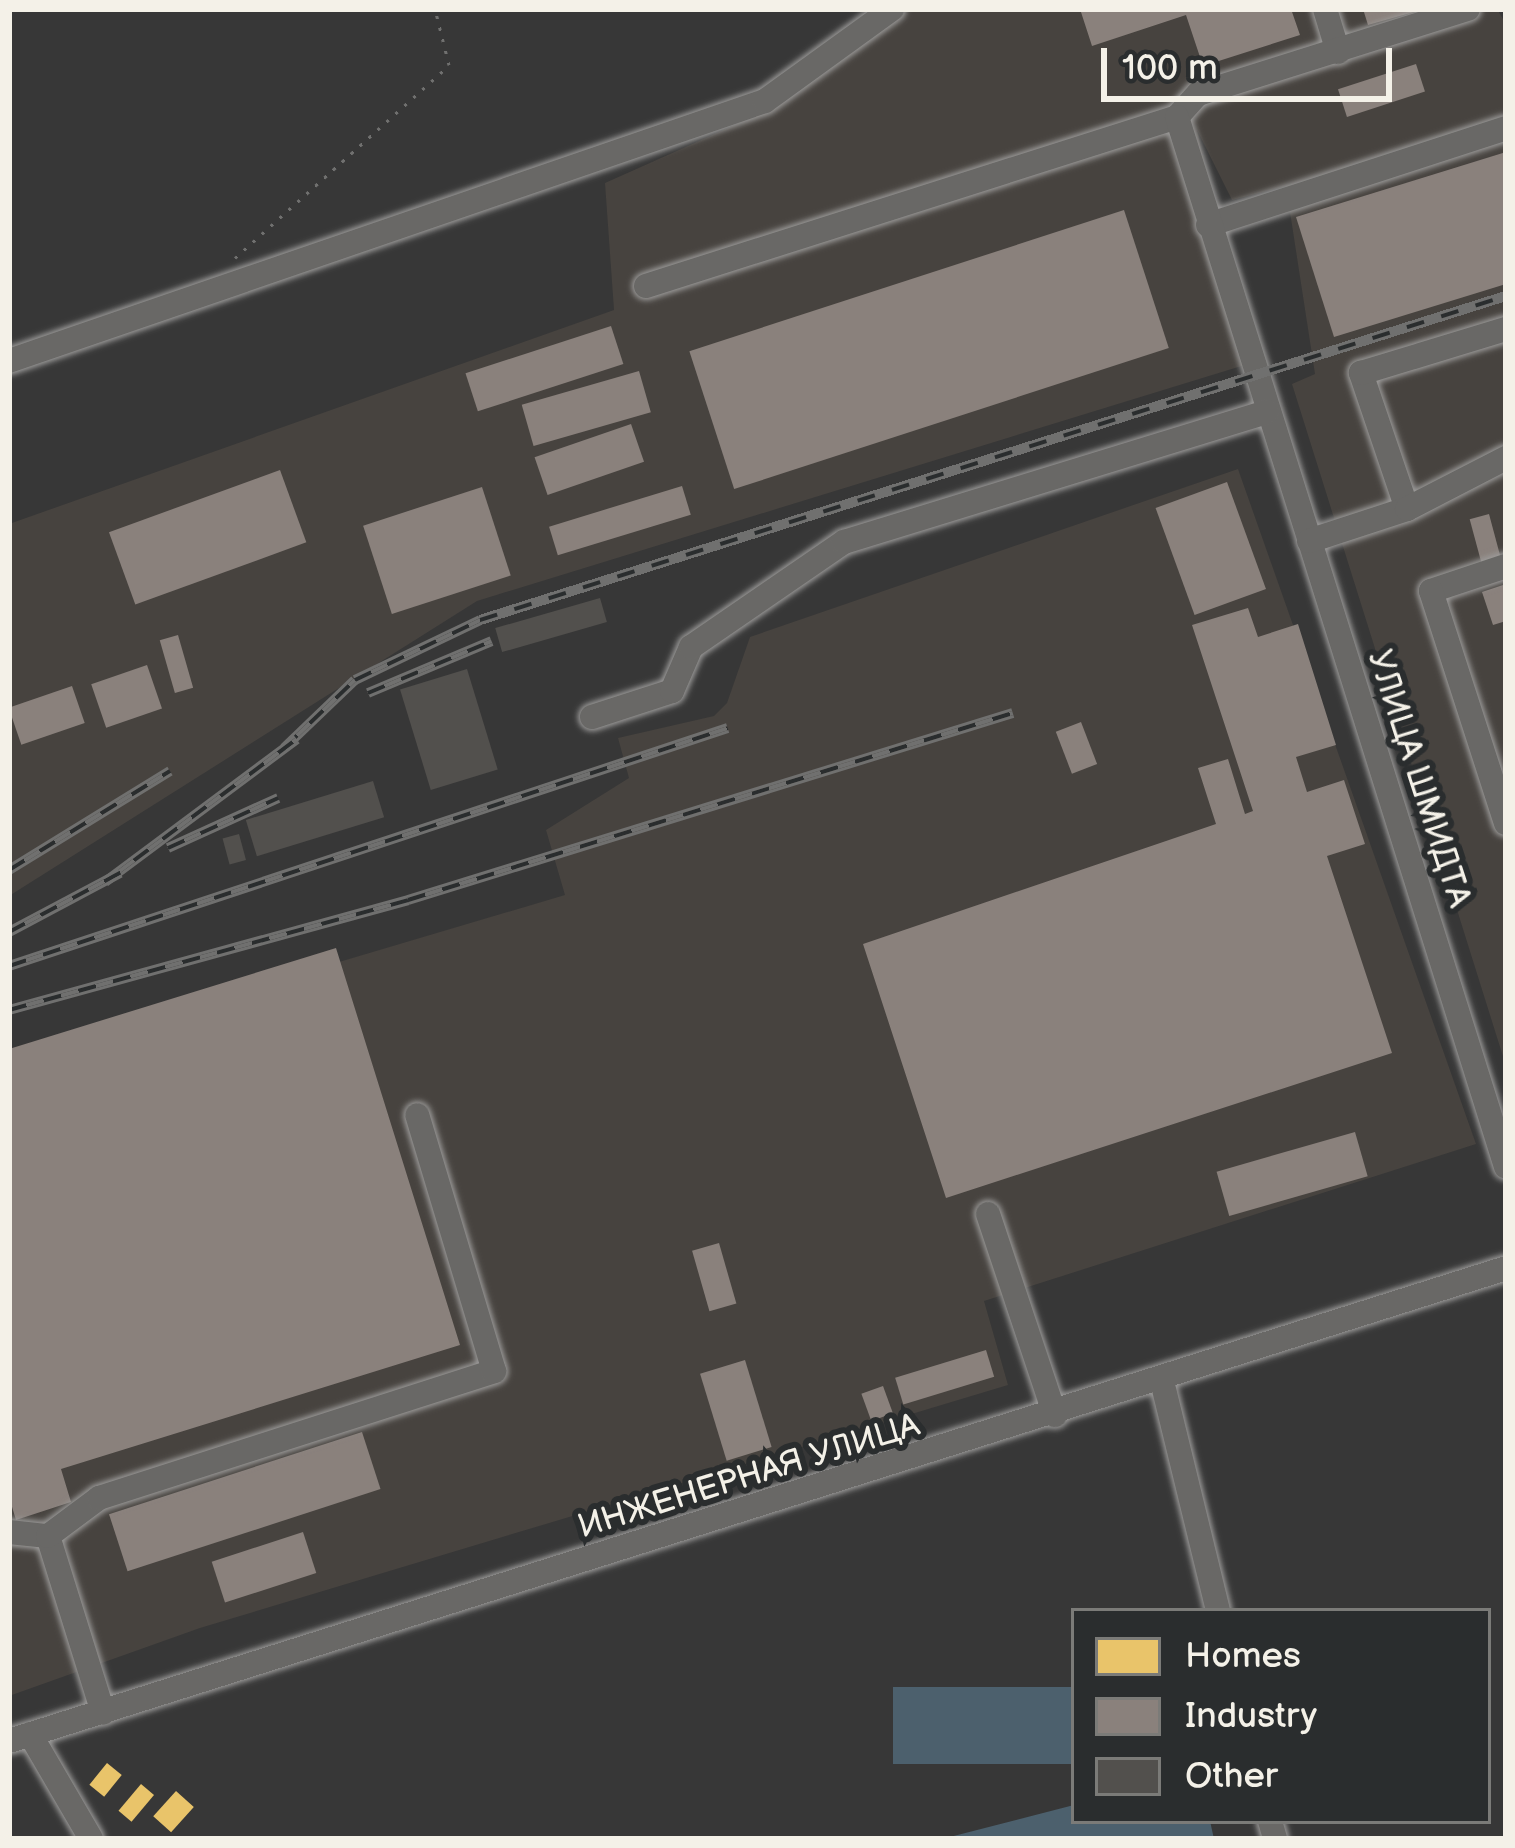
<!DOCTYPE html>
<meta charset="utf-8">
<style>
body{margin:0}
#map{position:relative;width:1515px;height:1848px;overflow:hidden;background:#373737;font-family:"Balsamiq Sans",sans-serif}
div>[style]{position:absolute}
.built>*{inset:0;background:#47433f}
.water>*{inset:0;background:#4c606d;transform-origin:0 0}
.homes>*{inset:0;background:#e9c46a;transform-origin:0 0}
.industry>*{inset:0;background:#8a817c;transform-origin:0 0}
.building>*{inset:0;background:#52504d;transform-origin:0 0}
.path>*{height:3px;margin-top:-1.5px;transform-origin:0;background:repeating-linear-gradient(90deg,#70706f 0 3px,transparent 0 12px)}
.roads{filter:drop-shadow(0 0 3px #9d9c9b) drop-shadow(0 0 3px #9d9c9b)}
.minor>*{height:24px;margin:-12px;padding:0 12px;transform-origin:12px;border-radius:12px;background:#696866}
.rail>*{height:10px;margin-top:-5px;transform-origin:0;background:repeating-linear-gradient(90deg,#2a2d2e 0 18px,#70706f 0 36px);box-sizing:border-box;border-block:3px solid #70706f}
span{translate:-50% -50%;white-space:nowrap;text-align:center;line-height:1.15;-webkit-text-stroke:12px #2a2d2e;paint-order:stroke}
.street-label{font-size:33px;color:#f4f1e8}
.frame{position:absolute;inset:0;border:12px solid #f4f1e8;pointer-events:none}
.legend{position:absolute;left:1071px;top:1608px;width:420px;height:216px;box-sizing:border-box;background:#2a2d2e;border:3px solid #7b7b78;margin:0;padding:15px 21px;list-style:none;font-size:36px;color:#f4f1e8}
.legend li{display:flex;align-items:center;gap:24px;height:60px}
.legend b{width:60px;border:3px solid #7b7b78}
.scale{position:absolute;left:1101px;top:48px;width:291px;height:54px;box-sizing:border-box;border:6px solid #f4f1e8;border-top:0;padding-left:15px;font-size:36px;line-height:42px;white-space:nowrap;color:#f4f1e8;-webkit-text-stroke:9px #2a2d2e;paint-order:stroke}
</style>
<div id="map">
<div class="built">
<i style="clip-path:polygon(910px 9px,1497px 9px,1506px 24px,1506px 1066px,1292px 384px,1315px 374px,1286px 186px,1232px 200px,1197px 130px,1248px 364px,477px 601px,9px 896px,9px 524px,614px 310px,605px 183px,764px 112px)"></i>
<i style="clip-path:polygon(1238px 469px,1476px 1144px,984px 1301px,1008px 1385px,200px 1628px,9px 1696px,9px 1060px,565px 895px,546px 830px,629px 778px,618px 738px,714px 716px,727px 703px,750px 637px)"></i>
</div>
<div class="water">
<i style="left:1074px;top:1687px;width:77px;height:181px;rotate:90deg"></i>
<i style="clip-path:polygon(1074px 1805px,1074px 1821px,1210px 1821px,1214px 1839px,942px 1839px)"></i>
</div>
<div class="homes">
<i style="left:107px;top:1763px;width:19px;height:28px;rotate:39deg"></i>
<i style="left:141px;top:1784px;width:17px;height:35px;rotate:40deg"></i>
<i style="left:176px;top:1791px;width:24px;height:34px;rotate:42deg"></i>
</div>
<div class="industry">
<i style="clip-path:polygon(1080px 9px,1291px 9px,1300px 35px,1203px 66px,1186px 15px,1092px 46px)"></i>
<i style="clip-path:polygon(1363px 9px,1420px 9px,1421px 10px,1368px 25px)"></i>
<i style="left:1416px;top:64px;width:29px;height:82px;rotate:72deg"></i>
<i style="clip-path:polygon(1506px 152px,1506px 284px,1334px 337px,1296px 217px)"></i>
<i style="left:1124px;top:210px;width:145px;height:457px;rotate:72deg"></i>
<i style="left:611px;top:326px;width:40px;height:153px;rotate:72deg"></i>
<i style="left:639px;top:371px;width:43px;height:122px;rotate:74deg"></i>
<i style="left:631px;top:424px;width:40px;height:102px;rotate:71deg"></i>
<i style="left:280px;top:470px;width:77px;height:182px;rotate:70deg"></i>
<i style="left:1227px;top:482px;width:114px;height:76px;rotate:70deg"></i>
<i style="left:682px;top:486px;width:30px;height:139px;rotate:73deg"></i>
<i style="left:482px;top:487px;width:93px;height:125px;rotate:72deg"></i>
<i style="left:1489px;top:514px;width:46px;height:20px;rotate:75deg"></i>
<i style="clip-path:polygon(1506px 584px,1506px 621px,1493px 625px,1482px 592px)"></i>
<i style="clip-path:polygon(1248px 608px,1258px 637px,1298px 624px,1336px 745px,1296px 757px,1307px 792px,1344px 780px,1365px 844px,1327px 856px,1392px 1053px,946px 1198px,863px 944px,1216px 824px,1198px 768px,1228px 759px,1245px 814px,1253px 811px,1192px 625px)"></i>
<i style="left:178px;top:635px;width:55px;height:19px;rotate:74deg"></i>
<i style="left:147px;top:665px;width:46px;height:59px;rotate:71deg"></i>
<i style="left:72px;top:686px;width:39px;height:67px;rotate:71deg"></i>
<i style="left:1081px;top:722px;width:45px;height:27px;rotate:69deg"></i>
<i style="clip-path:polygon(336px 948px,460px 1345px,61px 1469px,71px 1502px,16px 1520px,9px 1497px,9px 1049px)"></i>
<i style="left:1355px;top:1132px;width:46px;height:144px;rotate:74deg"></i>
<i style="left:719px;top:1243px;width:63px;height:28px;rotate:74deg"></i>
<i style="left:986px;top:1350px;width:28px;height:95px;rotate:73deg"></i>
<i style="left:745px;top:1360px;width:91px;height:47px;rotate:73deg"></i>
<i style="left:883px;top:1386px;width:29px;height:23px;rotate:70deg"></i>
<i style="left:362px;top:1432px;width:60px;height:266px;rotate:72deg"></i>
<i style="left:303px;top:1532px;width:43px;height:96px;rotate:72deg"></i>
</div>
<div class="building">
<i style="left:600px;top:598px;width:25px;height:109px;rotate:74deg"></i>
<i style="left:467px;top:669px;width:105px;height:70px;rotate:73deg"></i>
<i style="left:373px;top:781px;width:38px;height:133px;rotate:73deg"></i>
<i style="left:239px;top:834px;width:27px;height:17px;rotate:75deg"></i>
</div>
<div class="path">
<i style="left:235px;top:258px;width:288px;rotate:-42deg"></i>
<i style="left:449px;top:65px;width:58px;rotate:-104deg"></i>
</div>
<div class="roads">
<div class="minor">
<i style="left:1325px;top:9px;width:45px;rotate:73.2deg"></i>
<i style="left:1177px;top:117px;width:31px;rotate:-48deg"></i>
<i style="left:1198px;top:94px;width:283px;rotate:-17.5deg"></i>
<i style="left:1208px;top:225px;width:313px;rotate:-18deg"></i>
<i style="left:646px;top:286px;width:557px;rotate:-17.65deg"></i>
<i style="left:1177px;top:117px;width:1100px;rotate:72.6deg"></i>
<i style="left:9px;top:361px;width:799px;rotate:-18.98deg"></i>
<i style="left:765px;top:101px;width:157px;rotate:-35.9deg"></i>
<i style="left:1407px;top:509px;width:144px;rotate:-108.7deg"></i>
<i style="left:1361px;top:373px;width:152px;rotate:-16.9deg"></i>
<i style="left:1309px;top:541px;width:103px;rotate:-18.1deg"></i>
<i style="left:1407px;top:509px;width:111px;rotate:-27.3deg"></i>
<i style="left:1506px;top:566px;width:79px;rotate:161.6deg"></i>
<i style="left:1431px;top:591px;width:244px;rotate:72.1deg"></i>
<i style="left:592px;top:717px;width:84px;rotate:-18deg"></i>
<i style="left:672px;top:691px;width:48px;rotate:-66.6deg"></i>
<i style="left:691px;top:647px;width:186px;rotate:-34.5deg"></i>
<i style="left:844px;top:542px;width:443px;rotate:-17.1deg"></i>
<i style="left:988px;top:1214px;width:212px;rotate:71.6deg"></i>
<i style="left:1162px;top:1381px;width:237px;rotate:76.3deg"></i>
<i style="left:9px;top:1532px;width:39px;rotate:6deg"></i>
<i style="left:48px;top:1536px;width:185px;rotate:72.7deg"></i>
<i style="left:48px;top:1536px;width:64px;rotate:-36.7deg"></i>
<i style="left:99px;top:1498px;width:415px;rotate:-17.8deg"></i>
<i style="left:494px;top:1371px;width:267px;rotate:-106.7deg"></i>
<i style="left:30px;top:1734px;width:121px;rotate:59.8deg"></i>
<i style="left:9px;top:1741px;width:1570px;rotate:-17.53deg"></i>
<i style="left:1270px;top:1821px;width:19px;rotate:74deg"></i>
</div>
</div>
<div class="rail">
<i style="left:368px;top:693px;width:134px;rotate:-22.8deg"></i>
<i style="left:284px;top:748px;width:98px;rotate:-43.8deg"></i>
<i style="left:355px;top:680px;width:139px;rotate:-25.6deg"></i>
<i style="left:480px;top:620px;width:1076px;rotate:-17.53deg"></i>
<i style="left:168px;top:848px;width:121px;rotate:-24.4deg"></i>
<i style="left:9px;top:870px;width:189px;rotate:-31.6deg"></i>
<i style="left:105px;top:882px;width:239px;rotate:-36.7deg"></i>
<i style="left:9px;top:932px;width:126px;rotate:-28deg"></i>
<i style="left:9px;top:966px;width:757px;rotate:-18.32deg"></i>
<i style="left:9px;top:1010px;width:414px;rotate:-15.4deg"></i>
<i style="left:408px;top:900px;width:633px;rotate:-17.18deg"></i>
</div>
<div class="street-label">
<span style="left:1418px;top:779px;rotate:72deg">УЛИЦА ШМИДТА</span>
<span style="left:749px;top:1477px;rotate:-17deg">ИНЖЕНЕРНАЯ УЛИЦА</span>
</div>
<div class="frame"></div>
<ul class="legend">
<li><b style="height:33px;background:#e9c46a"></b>Homes</li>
<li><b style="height:33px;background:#8a817c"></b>Industry</li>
<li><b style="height:33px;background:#52504d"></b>Other</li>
</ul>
<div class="scale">100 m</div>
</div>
